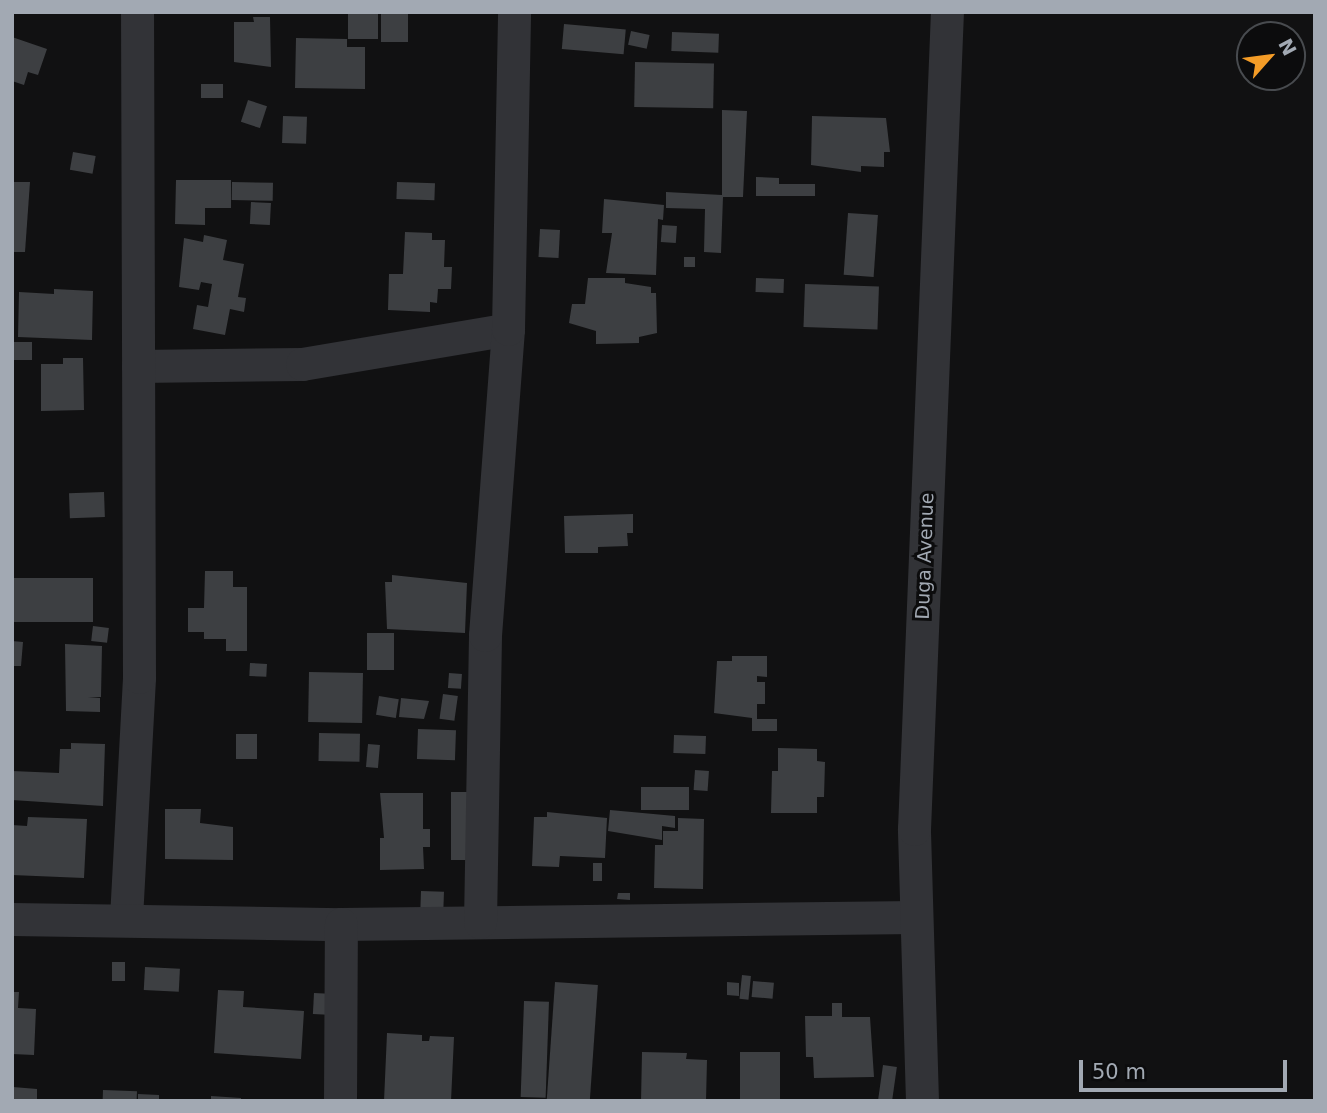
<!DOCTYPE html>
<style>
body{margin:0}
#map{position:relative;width:1327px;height:1113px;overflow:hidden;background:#111112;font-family:"DejaVu Sans",sans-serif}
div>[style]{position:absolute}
.building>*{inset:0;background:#3d3f42;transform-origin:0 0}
.minor>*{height:33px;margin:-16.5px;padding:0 16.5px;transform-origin:16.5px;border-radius:16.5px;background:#323337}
span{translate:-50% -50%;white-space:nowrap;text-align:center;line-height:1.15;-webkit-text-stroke:6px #0c0c0d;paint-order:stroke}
.street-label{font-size:19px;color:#a2a9b3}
.frame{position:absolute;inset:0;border:14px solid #a2a9b3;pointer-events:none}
.north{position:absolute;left:1236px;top:21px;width:70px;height:70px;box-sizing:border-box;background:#0c0c0d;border:2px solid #484b4f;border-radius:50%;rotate:62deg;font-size:19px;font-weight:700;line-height:28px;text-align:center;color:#a2a9b3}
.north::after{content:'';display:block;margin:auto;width:24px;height:32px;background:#f49c27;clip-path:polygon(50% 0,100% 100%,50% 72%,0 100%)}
.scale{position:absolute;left:1079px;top:1060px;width:208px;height:32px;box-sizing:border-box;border:4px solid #a2a9b3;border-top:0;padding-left:9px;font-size:21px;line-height:24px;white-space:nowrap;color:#a2a9b3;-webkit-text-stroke:5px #0c0c0d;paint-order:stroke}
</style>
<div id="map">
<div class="building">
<i style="left:348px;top:12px;width:30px;height:27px"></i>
<i style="left:381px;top:12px;width:27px;height:30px"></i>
<i style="clip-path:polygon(253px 17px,270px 17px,271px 67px,234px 62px,234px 22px,254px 22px)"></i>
<i style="left:564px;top:24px;width:62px;height:25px;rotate:5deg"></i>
<i style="left:631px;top:31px;width:19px;height:14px;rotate:12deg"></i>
<i style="left:672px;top:32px;width:47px;height:19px;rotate:2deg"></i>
<i style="clip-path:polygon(12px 37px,47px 49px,38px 75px,28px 72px,24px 85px,12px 81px)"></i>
<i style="clip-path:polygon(296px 38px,347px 39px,347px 47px,365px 47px,365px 89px,295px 88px)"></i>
<i style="left:635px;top:62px;width:79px;height:45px;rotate:1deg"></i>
<i style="left:201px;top:84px;width:22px;height:14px"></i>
<i style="left:248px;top:100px;width:20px;height:23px;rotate:18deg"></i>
<i style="clip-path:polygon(722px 110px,747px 111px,743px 197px,723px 197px,721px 253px,704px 252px,705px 209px,666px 208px,666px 192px,722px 195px)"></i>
<i style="left:283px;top:116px;width:24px;height:27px;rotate:2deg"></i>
<i style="clip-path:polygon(812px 116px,886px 118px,890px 152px,884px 152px,884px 167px,861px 166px,861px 172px,811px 165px)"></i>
<i style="left:73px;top:152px;width:23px;height:18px;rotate:10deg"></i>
<i style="clip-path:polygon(756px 177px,779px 178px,779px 184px,815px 184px,815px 196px,756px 196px)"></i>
<i style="clip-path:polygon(176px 180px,231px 180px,231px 208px,205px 208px,205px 225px,175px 224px)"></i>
<i style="clip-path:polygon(12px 182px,30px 182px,25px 252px,12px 252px)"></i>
<i style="left:232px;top:182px;width:41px;height:18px;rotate:1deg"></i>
<i style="left:397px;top:182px;width:38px;height:17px;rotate:2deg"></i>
<i style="clip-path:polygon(604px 199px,664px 205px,663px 220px,658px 219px,656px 275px,606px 273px,612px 233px,602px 233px)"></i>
<i style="left:251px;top:202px;width:20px;height:22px;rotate:3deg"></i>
<i style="left:848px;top:213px;width:30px;height:62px;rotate:4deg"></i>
<i style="left:662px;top:225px;width:15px;height:17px;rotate:4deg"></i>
<i style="left:540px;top:229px;width:20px;height:28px;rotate:3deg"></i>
<i style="clip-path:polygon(405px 232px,432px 233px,432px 240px,445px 240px,444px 267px,452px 267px,451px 289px,438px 289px,437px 303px,430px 302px,430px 312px,388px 310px,389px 274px,403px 274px)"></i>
<i style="clip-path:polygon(204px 235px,227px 240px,223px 260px,244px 264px,238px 297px,246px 298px,244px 312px,230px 309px,225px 335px,193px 329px,197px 305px,208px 307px,212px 284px,201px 282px,199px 290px,179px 287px,184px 238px,203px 242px)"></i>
<i style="left:684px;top:257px;width:11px;height:10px"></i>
<i style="clip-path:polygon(588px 278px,625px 278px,625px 283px,651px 287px,651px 293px,656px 293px,657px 333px,639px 337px,639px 343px,596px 344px,596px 331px,569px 323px,572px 304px,585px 304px)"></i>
<i style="left:756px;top:278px;width:28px;height:14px;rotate:2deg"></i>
<i style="left:805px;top:284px;width:74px;height:43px;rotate:2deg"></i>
<i style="clip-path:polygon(54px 289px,93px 291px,92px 340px,18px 337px,19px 292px,54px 294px)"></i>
<i style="left:12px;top:342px;width:20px;height:18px"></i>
<i style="clip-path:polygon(63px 358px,83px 358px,84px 410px,41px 411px,41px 364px,63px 364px)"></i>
<i style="left:104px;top:492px;width:25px;height:35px;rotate:88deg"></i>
<i style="clip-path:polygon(633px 514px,633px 533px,627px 533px,628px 546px,598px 547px,598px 553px,565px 553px,564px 516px)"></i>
<i style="clip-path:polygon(205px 571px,233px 571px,233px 587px,247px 587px,247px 651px,226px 651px,226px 639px,204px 639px,204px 632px,188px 632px,188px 608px,204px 608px)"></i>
<i style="clip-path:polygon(392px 575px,467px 583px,465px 633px,387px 629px,385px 582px,392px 582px)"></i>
<i style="left:12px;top:578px;width:81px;height:44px"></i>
<i style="left:93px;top:626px;width:16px;height:15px;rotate:7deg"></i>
<i style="left:367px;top:633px;width:27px;height:37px"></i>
<i style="clip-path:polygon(12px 641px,23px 642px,21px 666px,12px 666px)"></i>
<i style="clip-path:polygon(65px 644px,102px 646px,101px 697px,88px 697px,100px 698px,100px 712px,66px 711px)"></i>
<i style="clip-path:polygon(732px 656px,767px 656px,767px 677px,757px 676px,757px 682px,765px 682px,765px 704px,757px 704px,757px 719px,777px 719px,777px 731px,752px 731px,752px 718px,714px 713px,717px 661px,732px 661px)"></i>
<i style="left:250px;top:663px;width:17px;height:13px;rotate:3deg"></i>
<i style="left:309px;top:672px;width:54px;height:50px;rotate:1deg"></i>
<i style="left:449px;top:673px;width:13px;height:15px;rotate:4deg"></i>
<i style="left:443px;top:694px;width:15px;height:25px;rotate:8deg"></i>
<i style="left:379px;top:696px;width:20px;height:19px;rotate:9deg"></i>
<i style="clip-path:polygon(401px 698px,429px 701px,424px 719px,399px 717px)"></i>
<i style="left:418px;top:729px;width:38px;height:30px;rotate:2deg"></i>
<i style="left:319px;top:733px;width:41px;height:28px;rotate:1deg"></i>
<i style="left:236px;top:734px;width:21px;height:25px"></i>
<i style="left:674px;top:735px;width:32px;height:18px;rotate:2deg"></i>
<i style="clip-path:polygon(71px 743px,105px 744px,103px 806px,12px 800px,12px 771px,59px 773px,60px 749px,71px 749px)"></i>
<i style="left:368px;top:744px;width:12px;height:23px;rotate:5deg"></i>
<i style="clip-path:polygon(778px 748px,817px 749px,817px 761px,825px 762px,824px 797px,817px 797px,817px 813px,771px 813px,772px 771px,778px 771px)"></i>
<i style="left:695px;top:770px;width:14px;height:20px;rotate:4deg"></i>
<i style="left:641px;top:787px;width:48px;height:23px"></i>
<i style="left:451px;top:792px;width:16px;height:68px"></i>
<i style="clip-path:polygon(380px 793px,423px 793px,423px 829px,430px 829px,430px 847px,423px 847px,424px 869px,380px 870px,380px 838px,384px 838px)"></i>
<i style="clip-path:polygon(165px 809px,201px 809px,200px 823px,233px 827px,233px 860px,165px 859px)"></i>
<i style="clip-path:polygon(610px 810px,675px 816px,675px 828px,662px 826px,662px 840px,608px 831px)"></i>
<i style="clip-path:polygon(547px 812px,607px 818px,605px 858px,560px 856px,559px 867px,532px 866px,534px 817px,547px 817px)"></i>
<i style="clip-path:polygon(28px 817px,87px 819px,84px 878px,12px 875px,12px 825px,27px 826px)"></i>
<i style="clip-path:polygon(678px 818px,704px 819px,703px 889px,654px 888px,655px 845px,663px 845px,663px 831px,678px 831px)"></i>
<i style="left:593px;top:863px;width:9px;height:18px"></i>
<i style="left:421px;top:891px;width:23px;height:17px;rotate:2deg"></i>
<i style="clip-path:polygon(618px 893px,630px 893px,630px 900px,617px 899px)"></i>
<i style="left:112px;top:962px;width:13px;height:19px"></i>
<i style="left:145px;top:967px;width:35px;height:23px;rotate:3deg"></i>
<i style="left:742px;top:975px;width:9px;height:24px;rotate:6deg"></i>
<i style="left:753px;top:981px;width:21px;height:16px;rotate:5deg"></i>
<i style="left:555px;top:982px;width:43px;height:119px;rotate:4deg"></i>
<i style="clip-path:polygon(727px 982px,739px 983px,739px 996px,727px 995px)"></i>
<i style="clip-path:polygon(218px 990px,244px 991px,243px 1007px,304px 1011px,301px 1059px,214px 1053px)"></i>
<i style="clip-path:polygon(12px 992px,19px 992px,18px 1008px,36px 1009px,34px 1055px,12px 1054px)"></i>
<i style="left:314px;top:993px;width:20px;height:21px;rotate:3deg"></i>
<i style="left:524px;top:1001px;width:25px;height:96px;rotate:2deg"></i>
<i style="clip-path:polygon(832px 1003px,842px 1003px,842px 1017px,870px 1017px,874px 1077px,814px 1078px,813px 1057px,806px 1057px,805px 1016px,832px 1016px)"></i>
<i style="clip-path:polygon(387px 1033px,422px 1035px,422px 1041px,429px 1041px,430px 1036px,454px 1037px,451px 1101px,384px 1101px)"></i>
<i style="clip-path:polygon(642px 1052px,687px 1053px,686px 1059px,707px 1060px,706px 1101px,641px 1101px)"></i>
<i style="left:740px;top:1052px;width:40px;height:49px"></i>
<i style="left:883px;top:1065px;width:14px;height:36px;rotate:8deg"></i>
<i style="clip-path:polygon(13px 1087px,37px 1089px,37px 1101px,13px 1101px)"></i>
<i style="left:103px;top:1090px;width:34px;height:11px;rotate:2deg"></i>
<i style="clip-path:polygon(138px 1094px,159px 1095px,159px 1101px,138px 1101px)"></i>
<i style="clip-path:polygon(211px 1096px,241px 1098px,241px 1101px,211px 1101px)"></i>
</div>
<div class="minor">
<i style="left:138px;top:366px;width:164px;rotate:-0.7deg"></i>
<i style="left:302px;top:364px;width:209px;rotate:-9.6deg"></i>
<i style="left:126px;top:918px;width:241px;rotate:-86.9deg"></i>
<i style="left:139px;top:677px;width:665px;rotate:-90.17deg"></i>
<i style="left:12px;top:919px;width:329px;rotate:0.9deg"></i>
<i style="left:341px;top:924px;width:575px;rotate:-0.7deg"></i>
<i style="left:480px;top:922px;width:287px;rotate:-89deg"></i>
<i style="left:485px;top:635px;width:307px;rotate:-85.7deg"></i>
<i style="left:508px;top:329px;width:317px;rotate:-88.9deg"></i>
<i style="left:340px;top:1101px;width:177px;rotate:-89.7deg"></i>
<i style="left:922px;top:1101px;width:272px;rotate:-91.7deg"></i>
<i style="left:914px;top:829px;width:818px;rotate:-87.69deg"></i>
</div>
<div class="street-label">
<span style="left:925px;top:556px;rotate:-88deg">Duga Avenue</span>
</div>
<div class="frame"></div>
<div class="north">N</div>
<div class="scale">50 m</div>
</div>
